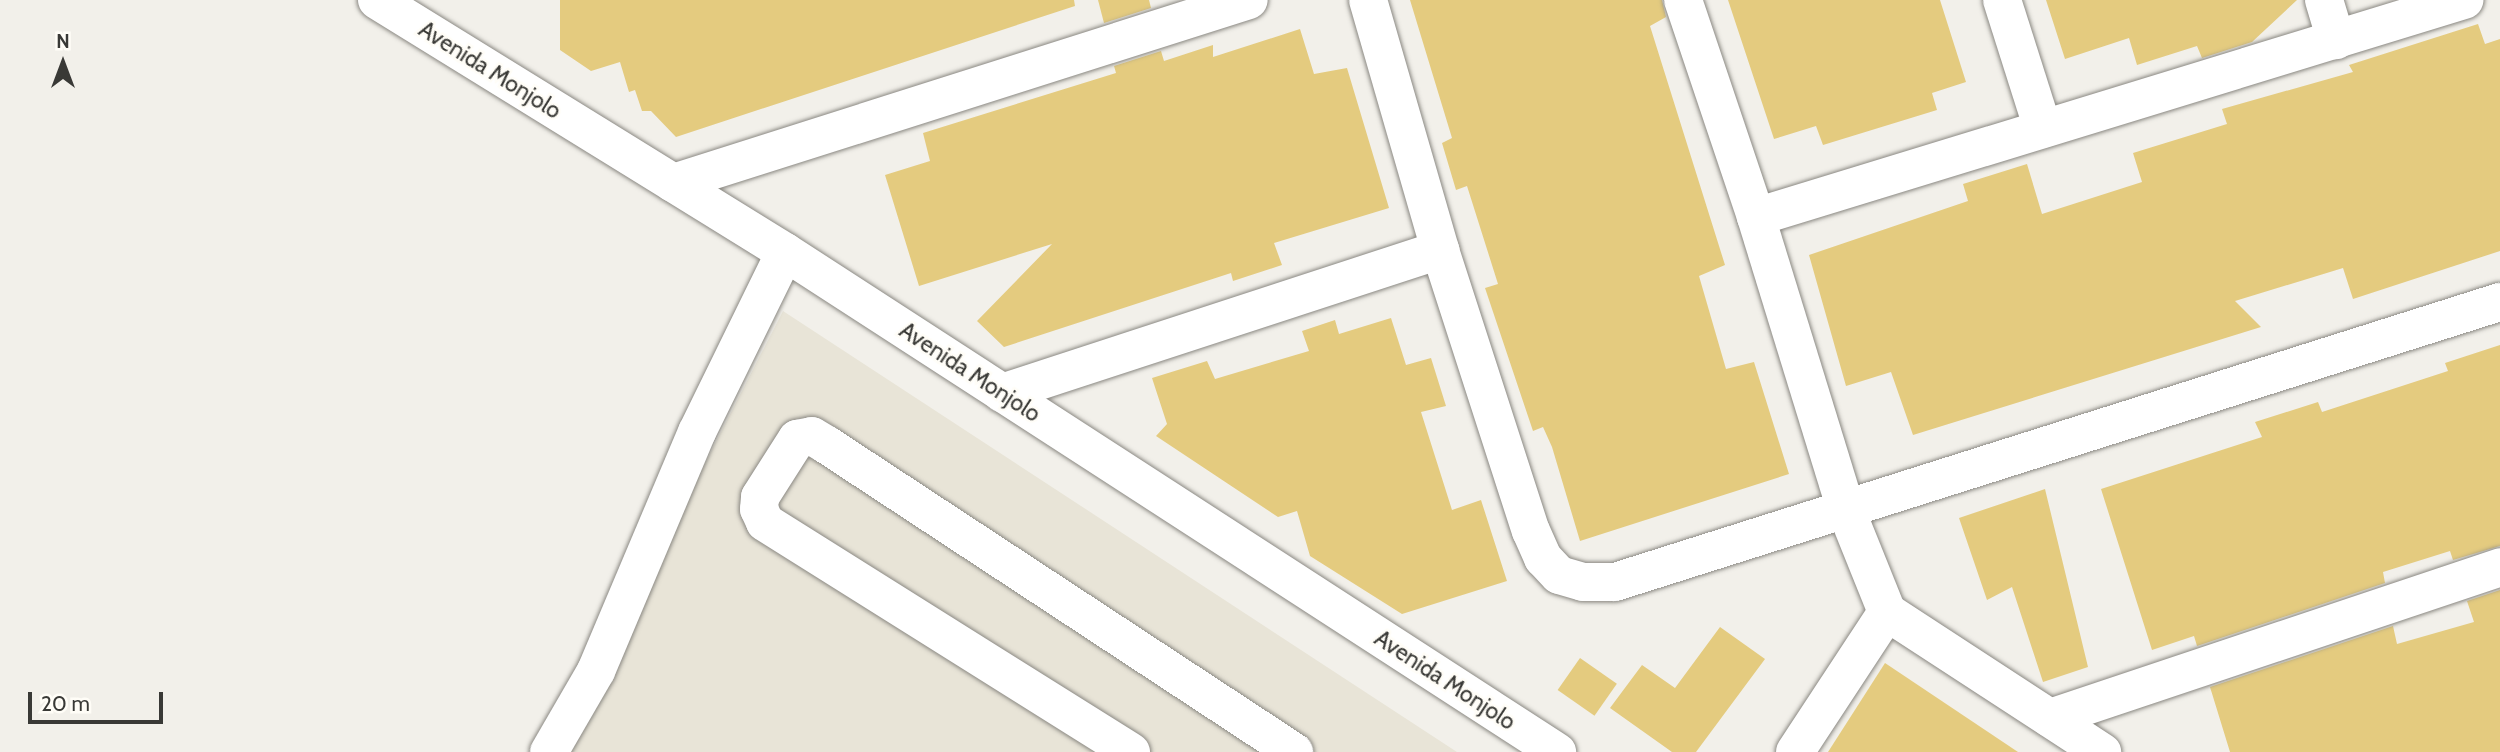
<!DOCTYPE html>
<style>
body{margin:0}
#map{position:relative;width:2500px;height:752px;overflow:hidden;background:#f2f0ea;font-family:Cabin,sans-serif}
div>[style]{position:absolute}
.built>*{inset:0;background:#e8e4d7}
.building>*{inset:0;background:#e4cb7f;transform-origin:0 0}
.roads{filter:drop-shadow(0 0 2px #8a8882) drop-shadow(0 0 2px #8a8882)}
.minor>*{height:38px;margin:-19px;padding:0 19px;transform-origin:19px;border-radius:19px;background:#fff}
span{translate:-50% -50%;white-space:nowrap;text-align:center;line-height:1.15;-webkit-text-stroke:5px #fffdf7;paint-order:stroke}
.street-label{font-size:23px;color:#393936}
.north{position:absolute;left:28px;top:28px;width:70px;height:70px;-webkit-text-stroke:5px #fffdf7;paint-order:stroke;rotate:0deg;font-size:19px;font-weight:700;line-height:28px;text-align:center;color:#393936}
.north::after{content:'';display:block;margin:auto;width:24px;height:32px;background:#393936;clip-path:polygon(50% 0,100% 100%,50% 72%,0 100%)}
.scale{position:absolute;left:28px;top:692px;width:135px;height:32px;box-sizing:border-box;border:4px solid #393936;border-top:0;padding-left:9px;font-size:21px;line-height:24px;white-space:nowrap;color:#393936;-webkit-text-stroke:5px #fffdf7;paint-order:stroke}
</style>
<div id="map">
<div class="built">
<i style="clip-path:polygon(783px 311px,1457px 752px,557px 752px)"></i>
</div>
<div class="building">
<i style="clip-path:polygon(560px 0,1074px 0,1075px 6px,676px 137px,651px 111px,642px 111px,635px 90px,629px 92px,620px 62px,591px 71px,560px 50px)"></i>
<i style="clip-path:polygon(1098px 0,1149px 0,1151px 8px,1104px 23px)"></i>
<i style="clip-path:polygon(1410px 0,1662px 0,1666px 17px,1650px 26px,1725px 265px,1699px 276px,1726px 369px,1754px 362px,1789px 474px,1580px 541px,1552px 447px,1543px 427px,1533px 431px,1485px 288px,1498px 284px,1467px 186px,1456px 190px,1442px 143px,1452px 138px)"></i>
<i style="clip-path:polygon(1728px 0,1940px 0,1966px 82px,1932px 93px,1937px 110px,1823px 145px,1816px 126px,1774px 139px)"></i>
<i style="clip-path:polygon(2046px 0,2297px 0,2252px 42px,2202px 58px,2197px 46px,2137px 65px,2129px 38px,2065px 59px)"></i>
<i style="clip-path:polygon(2478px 24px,2485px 44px,2500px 39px,2500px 251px,2353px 299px,2343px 268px,2235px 301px,2261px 327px,1913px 435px,1891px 372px,1846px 386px,1809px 255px,1968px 201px,1963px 184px,2027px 164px,2042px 214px,2142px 182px,2133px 153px,2227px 124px,2222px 109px,2353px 72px,2349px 65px)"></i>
<i style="clip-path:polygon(1300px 29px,1314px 74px,1347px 68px,1389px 208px,1274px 243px,1282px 265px,1233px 281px,1231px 273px,1004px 347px,977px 321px,1052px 244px,919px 286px,885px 175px,930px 161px,923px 133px,1116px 73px,1114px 66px,1161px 51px,1164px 61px,1213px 45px,1213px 57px)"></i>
<i style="clip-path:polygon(1391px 318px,1406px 365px,1431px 358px,1446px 406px,1421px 412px,1452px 510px,1481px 500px,1507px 581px,1402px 614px,1310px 556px,1297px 511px,1278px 517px,1156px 436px,1167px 424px,1152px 378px,1207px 361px,1215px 379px,1309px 351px,1302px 331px,1335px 320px,1339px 334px)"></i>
<i style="clip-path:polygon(2500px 345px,2500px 546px,2453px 560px,2450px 551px,2383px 572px,2385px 583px,2197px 646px,2194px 636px,2152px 650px,2101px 489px,2262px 437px,2255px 422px,2318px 402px,2322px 412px,2448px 371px,2445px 363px)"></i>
<i style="clip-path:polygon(2045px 489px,2088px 667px,2043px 682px,2012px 587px,1987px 600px,1959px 518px)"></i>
<i style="clip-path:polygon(2500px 590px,2500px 752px,2230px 752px,2210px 687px,2393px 626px,2397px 644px,2474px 622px,2467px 601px)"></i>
<i style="clip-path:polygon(1720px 627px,1765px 659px,1696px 752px,1672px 752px,1610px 708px,1642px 665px,1675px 688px)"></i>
<i style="left:1580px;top:658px;width:45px;height:39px;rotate:35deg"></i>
<i style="clip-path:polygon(1885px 663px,2018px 752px,1828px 752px)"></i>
</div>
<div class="roads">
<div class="minor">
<i style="left:377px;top:0;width:480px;rotate:31.7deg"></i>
<i style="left:785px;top:252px;width:920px;rotate:32.93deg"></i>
<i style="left:1368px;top:0;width:260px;rotate:73.9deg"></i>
<i style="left:1440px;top:250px;width:295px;rotate:72.1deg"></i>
<i style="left:1531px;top:531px;width:30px;rotate:66deg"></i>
<i style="left:1543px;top:558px;width:23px;rotate:47deg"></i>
<i style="left:1559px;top:575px;width:25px;rotate:16deg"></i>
<i style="left:1583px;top:582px;width:32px"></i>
<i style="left:1615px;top:582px;width:928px;rotate:-17.56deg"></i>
<i style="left:1683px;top:0;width:229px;rotate:71.4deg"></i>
<i style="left:1756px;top:217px;width:307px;rotate:72.9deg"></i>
<i style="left:1846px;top:510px;width:110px;rotate:68.1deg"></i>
<i style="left:1887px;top:612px;width:257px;rotate:33.1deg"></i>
<i style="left:2002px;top:0;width:135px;rotate:72.4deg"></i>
<i style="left:2324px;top:0;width:42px;rotate:73.3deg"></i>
<i style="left:673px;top:183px;width:604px;rotate:-17.63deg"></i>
<i style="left:1756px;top:217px;width:741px;rotate:-17.04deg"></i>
<i style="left:1002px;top:393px;width:461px;rotate:-18.1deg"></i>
<i style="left:2050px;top:718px;width:475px;rotate:-18.5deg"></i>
<i style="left:549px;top:752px;width:94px;rotate:-59.9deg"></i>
<i style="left:596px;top:671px;width:259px;rotate:-67.1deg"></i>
<i style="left:697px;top:432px;width:200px;rotate:-63.9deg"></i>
<i style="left:1131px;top:752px;width:432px;rotate:-147.9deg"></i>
<i style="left:765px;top:522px;width:14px;rotate:-115deg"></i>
<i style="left:759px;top:509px;width:12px;rotate:-85deg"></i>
<i style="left:760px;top:497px;width:69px;rotate:-57.5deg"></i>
<i style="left:797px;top:439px;width:15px;rotate:-11deg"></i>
<i style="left:812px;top:436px;width:17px;rotate:31deg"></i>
<i style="left:827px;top:445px;width:559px;rotate:33.32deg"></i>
<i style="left:1795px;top:752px;width:168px;rotate:-56.7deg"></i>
</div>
</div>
<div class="street-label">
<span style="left:490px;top:70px;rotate:32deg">Avenida Monjolo</span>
<span style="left:970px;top:372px;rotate:33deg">Avenida Monjolo</span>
<span style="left:1445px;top:680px;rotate:33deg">Avenida Monjolo</span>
</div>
<div class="north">N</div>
<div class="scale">20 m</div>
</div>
